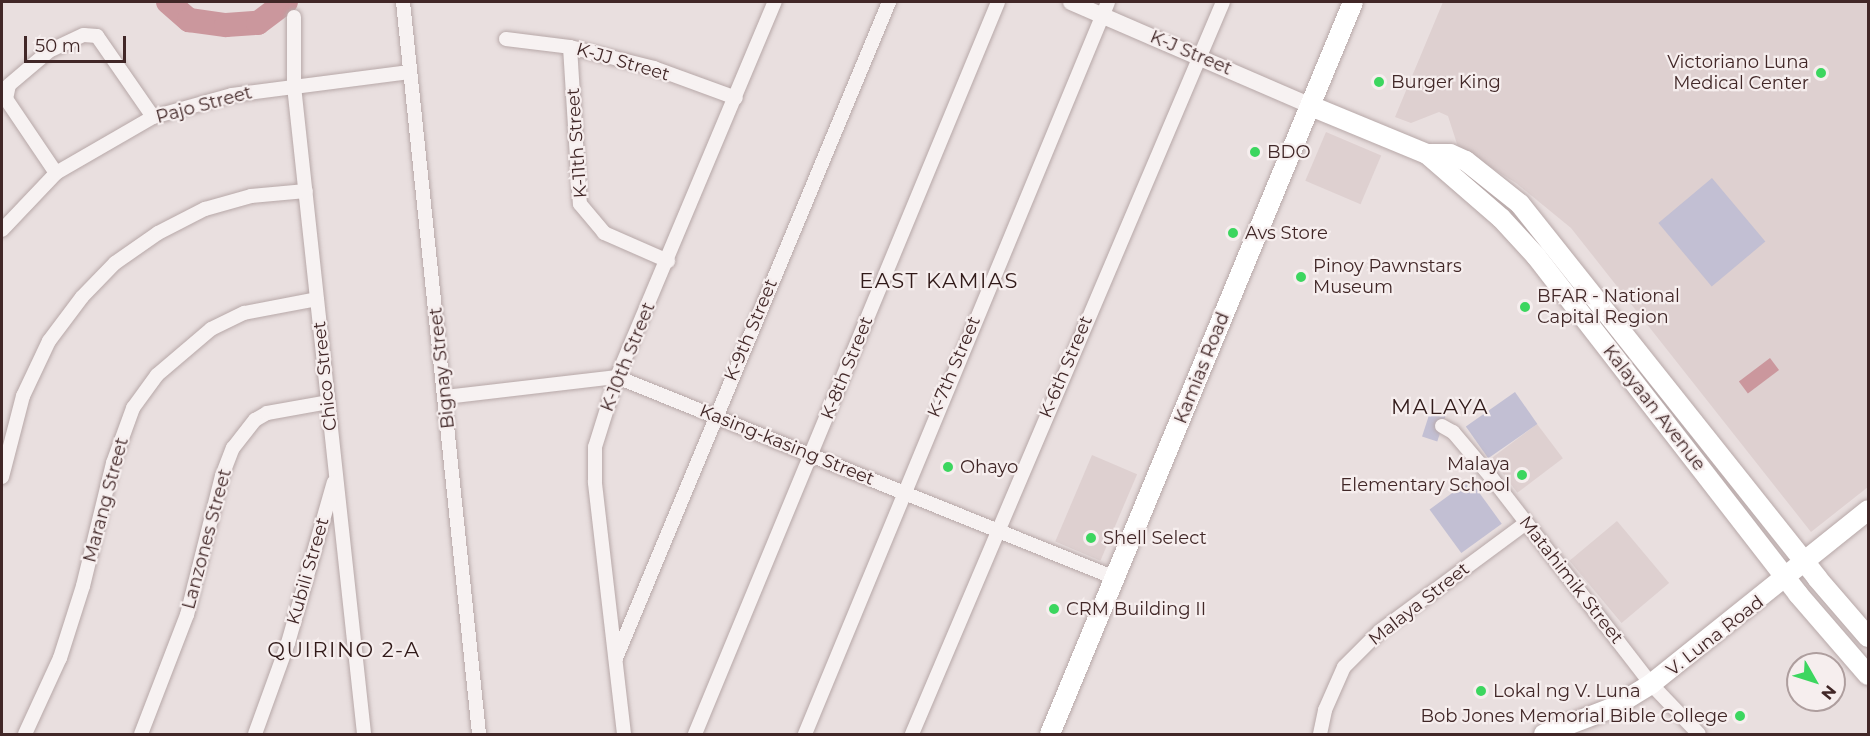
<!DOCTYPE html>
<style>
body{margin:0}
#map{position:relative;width:1870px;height:736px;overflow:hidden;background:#e9dfdf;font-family:Montserrat,sans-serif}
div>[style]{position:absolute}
.built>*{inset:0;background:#ded0d0;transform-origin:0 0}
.green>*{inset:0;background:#c2bfd3;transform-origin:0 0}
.water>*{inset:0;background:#cb979d;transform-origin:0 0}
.river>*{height:24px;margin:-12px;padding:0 12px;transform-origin:12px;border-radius:12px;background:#cb979d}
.roads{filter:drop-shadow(0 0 2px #b7a8a8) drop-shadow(0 0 2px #b7a8a8)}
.minor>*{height:14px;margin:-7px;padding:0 7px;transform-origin:7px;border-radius:7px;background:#f7f2f2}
.tertiary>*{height:16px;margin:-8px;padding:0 8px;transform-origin:8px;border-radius:8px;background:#f7f2f2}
.secondary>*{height:20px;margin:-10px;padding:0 10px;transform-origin:10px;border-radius:10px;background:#fff}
.dots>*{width:16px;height:16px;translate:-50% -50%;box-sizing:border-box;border:3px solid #f6eeee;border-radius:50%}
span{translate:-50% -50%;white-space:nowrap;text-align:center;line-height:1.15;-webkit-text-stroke:4.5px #f6eeee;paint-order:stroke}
.street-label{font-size:18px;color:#412727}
.poi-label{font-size:18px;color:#412727}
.right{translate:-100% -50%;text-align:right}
.left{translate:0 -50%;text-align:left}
.quarter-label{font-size:21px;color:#311a19;letter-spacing:1.5px}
.frame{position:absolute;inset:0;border:3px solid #412727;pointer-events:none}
.north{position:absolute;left:1786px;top:652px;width:60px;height:60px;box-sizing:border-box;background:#f6eeee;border:2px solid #ae9e9e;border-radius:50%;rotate:129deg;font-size:16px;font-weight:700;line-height:24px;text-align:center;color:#412727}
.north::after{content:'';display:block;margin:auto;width:21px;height:27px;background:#3cd65f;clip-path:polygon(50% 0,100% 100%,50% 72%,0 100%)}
.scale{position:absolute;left:24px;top:36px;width:102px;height:27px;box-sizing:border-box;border:3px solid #412727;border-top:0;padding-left:8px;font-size:18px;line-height:21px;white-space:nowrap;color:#412727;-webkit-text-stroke:4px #f6eeee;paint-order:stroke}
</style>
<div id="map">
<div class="built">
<i style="clip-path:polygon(1443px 2px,1868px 2px,1868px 487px,1811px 532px,1571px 228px,1516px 183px,1458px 147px,1448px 116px,1439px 112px,1411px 123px,1395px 117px)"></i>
<i style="left:1326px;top:132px;width:60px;height:53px;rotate:23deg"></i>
<i style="left:1537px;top:424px;width:43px;height:57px;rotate:53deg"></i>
<i style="left:1092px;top:455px;width:49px;height:94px;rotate:23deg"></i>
<i style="left:1617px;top:521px;width:81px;height:62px;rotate:50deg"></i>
</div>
<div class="green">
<i style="left:1712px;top:178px;width:83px;height:70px;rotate:50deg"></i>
<i style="left:1515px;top:392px;width:39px;height:60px;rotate:55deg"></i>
<i style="left:1431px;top:409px;width:16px;height:29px;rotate:18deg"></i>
<i style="left:1470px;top:480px;width:54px;height:50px;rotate:54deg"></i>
</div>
<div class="water">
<i style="left:1770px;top:358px;width:15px;height:39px;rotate:53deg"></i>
</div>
<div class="river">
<i style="left:168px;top:2px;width:28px;rotate:41deg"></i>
<i style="left:189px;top:20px;width:37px;rotate:8deg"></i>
<i style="left:226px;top:25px;width:32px;rotate:-4deg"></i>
<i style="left:258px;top:23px;width:35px;rotate:-37deg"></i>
</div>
<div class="roads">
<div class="minor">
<i style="left:403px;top:2px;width:736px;rotate:84.07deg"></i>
<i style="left:294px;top:17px;width:69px;rotate:90deg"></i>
<i style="left:294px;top:86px;width:652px;rotate:83.83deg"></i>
<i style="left:506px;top:39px;width:64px;rotate:7.1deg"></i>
<i style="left:570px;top:47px;width:87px;rotate:14deg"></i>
<i style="left:654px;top:68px;width:87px;rotate:20.1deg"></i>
<i style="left:570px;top:47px;width:157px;rotate:86.4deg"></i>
<i style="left:580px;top:204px;width:38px;rotate:50deg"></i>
<i style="left:604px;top:233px;width:70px;rotate:23.6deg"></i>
<i style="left:56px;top:173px;width:89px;rotate:-124deg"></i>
<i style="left:6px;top:99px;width:14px;rotate:-78deg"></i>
<i style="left:9px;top:85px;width:52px;rotate:-40.4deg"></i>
<i style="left:49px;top:51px;width:38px;rotate:-25deg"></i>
<i style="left:84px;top:35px;width:13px;rotate:4deg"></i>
<i style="left:97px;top:36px;width:98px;rotate:55.3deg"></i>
<i style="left:2px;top:230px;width:79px;rotate:-46.5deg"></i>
<i style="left:56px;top:173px;width:112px;rotate:-30deg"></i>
<i style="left:153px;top:117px;width:82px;rotate:-15.6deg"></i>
<i style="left:232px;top:95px;width:177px;rotate:-7.4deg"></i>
<i style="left:446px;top:397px;width:172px;rotate:-6.7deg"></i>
<i style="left:617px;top:377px;width:537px;rotate:21.98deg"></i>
<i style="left:1442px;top:426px;width:13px;rotate:29deg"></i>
<i style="left:1453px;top:432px;width:59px;rotate:49.8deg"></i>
<i style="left:1491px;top:477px;width:262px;rotate:52.3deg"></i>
<i style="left:1651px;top:684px;width:69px;rotate:46.2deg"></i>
<i style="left:2px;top:477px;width:84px;rotate:-75.5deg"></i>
<i style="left:23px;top:396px;width:61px;rotate:-64.7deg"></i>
<i style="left:49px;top:341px;width:55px;rotate:-53.1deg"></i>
<i style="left:82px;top:297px;width:47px;rotate:-45.9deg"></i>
<i style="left:115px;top:263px;width:52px;rotate:-34.9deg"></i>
<i style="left:158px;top:233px;width:53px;rotate:-27.1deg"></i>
<i style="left:205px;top:209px;width:48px;rotate:-15.8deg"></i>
<i style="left:251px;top:196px;width:55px;rotate:-5.2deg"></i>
<i style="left:616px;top:658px;width:711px;rotate:-67.4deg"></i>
<i style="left:25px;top:734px;width:84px;rotate:-65.3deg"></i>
<i style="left:60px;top:658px;width:76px;rotate:-72.3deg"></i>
<i style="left:83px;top:586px;width:127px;rotate:-76.3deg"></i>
<i style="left:113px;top:463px;width:59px;rotate:-70deg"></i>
<i style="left:133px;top:408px;width:41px;rotate:-54deg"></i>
<i style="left:157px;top:375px;width:71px;rotate:-40.4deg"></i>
<i style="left:211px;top:329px;width:37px;rotate:-26deg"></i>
<i style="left:244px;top:313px;width:74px;rotate:-10.9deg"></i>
<i style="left:141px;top:734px;width:128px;rotate:-68.9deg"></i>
<i style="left:187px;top:615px;width:143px;rotate:-75.9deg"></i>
<i style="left:222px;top:476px;width:30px;rotate:-69deg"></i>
<i style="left:233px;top:448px;width:36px;rotate:-52deg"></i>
<i style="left:255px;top:420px;width:14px;rotate:-30deg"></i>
<i style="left:267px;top:413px;width:62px;rotate:-10.2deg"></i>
<i style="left:255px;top:734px;width:97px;rotate:-70.1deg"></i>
<i style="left:288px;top:643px;width:167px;rotate:-74.1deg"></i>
<i style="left:624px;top:734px;width:254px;rotate:-96.6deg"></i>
<i style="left:595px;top:482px;width:35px;rotate:-90deg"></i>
<i style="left:595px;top:447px;width:73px;rotate:-72.6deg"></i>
<i style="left:617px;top:377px;width:407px;rotate:-67.2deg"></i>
<i style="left:695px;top:734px;width:792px;rotate:-67.51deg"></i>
<i style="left:805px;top:734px;width:792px;rotate:-67.51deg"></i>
<i style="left:912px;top:734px;width:795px;rotate:-66.98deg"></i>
<i style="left:1320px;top:734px;width:25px;rotate:-78deg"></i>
<i style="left:1325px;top:710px;width:47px;rotate:-66.2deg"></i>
<i style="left:1344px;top:667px;width:51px;rotate:-45deg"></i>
<i style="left:1380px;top:631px;width:182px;rotate:-36.5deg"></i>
</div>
<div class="tertiary">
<i style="left:1071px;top:2px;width:262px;rotate:23.4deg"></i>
</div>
<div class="secondary">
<i style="left:1311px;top:106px;width:126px;rotate:22.5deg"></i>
<i style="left:1427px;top:154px;width:98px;rotate:40.9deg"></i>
<i style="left:1501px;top:218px;width:52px;rotate:47.4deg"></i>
<i style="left:1536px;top:256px;width:428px;rotate:52.2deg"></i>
<i style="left:1798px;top:594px;width:107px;rotate:49.2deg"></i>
<i style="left:1427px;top:154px;width:23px"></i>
<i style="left:1450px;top:154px;width:17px;rotate:24deg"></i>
<i style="left:1466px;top:161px;width:69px;rotate:38.5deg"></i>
<i style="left:1520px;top:204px;width:478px;rotate:51.5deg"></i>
<i style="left:1817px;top:578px;width:78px;rotate:49.2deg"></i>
<i style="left:1050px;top:734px;width:792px;rotate:-67.51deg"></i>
<i style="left:1544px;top:734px;width:73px;rotate:-20.9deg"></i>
<i style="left:1612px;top:708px;width:46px;rotate:-31.6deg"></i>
<i style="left:1651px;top:684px;width:278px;rotate:-38.7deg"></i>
</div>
</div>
<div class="dots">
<i style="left:1821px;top:73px;background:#3cd65f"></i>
<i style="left:1379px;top:82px;background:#3cd65f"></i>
<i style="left:1255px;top:152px;background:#3cd65f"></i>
<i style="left:1233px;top:233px;background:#3cd65f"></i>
<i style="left:1301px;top:277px;background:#3cd65f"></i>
<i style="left:1525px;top:307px;background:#3cd65f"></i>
<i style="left:948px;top:467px;background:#3cd65f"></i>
<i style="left:1522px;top:475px;background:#3cd65f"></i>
<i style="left:1091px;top:538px;background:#3cd65f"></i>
<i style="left:1054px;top:609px;background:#3cd65f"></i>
<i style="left:1481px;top:691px;background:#3cd65f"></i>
<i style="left:1740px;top:716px;background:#3cd65f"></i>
</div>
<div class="street-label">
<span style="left:1191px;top:53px;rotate:23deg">K-J Street</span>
<span style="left:623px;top:62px;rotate:16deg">K-JJ Street</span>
<span style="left:204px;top:105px;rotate:-15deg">Pajo Street</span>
<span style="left:577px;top:143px;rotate:-94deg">K-11th Street</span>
<span style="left:751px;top:330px;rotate:-67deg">K-9th Street</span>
<span style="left:628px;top:357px;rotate:-68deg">K-10th Street</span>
<span style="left:954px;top:367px;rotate:-67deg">K-7th Street</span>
<span style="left:1066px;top:367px;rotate:-67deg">K-6th Street</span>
<span style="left:442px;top:368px;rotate:-96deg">Bignay Street</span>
<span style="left:847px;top:368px;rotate:-68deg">K-8th Street</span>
<span style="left:1202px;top:368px;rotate:-68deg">Kamias Road</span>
<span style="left:325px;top:376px;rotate:-96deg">Chico Street</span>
<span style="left:1654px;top:408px;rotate:52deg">Kalayaan Avenue</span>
<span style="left:787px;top:445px;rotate:22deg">Kasing-kasing Street</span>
<span style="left:106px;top:500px;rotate:-75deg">Marang Street</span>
<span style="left:207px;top:539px;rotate:-75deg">Lanzones Street</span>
<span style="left:308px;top:571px;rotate:-74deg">Kubili Street</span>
<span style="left:1571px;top:580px;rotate:52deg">Matahimik Street</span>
<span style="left:1419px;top:604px;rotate:-38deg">Malaya Street</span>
<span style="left:1715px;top:636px;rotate:-38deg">V. Luna Road</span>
</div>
<div class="poi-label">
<span class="right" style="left:1809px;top:73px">Victoriano Luna<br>Medical Center</span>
<span class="left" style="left:1391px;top:82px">Burger King</span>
<span class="left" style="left:1267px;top:152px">BDO</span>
<span class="left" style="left:1245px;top:233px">Avs Store</span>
<span class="left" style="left:1313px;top:277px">Pinoy Pawnstars<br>Museum</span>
<span class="left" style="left:1537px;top:307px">BFAR - National<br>Capital Region</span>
<span class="right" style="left:1510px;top:475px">Malaya<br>Elementary School</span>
<span class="left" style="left:960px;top:467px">Ohayo</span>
<span class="left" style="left:1103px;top:538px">Shell Select</span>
<span class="left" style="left:1066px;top:609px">CRM Building II</span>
<span class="left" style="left:1493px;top:691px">Lokal ng V. Luna</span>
<span class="right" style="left:1728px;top:716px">Bob Jones Memorial Bible College</span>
</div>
<div class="quarter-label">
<span style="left:939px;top:281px">EAST KAMIAS</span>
<span style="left:1440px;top:407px">MALAYA</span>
<span style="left:344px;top:650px">QUIRINO 2-A</span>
</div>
<div class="frame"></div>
<div class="north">N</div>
<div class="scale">50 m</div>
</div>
